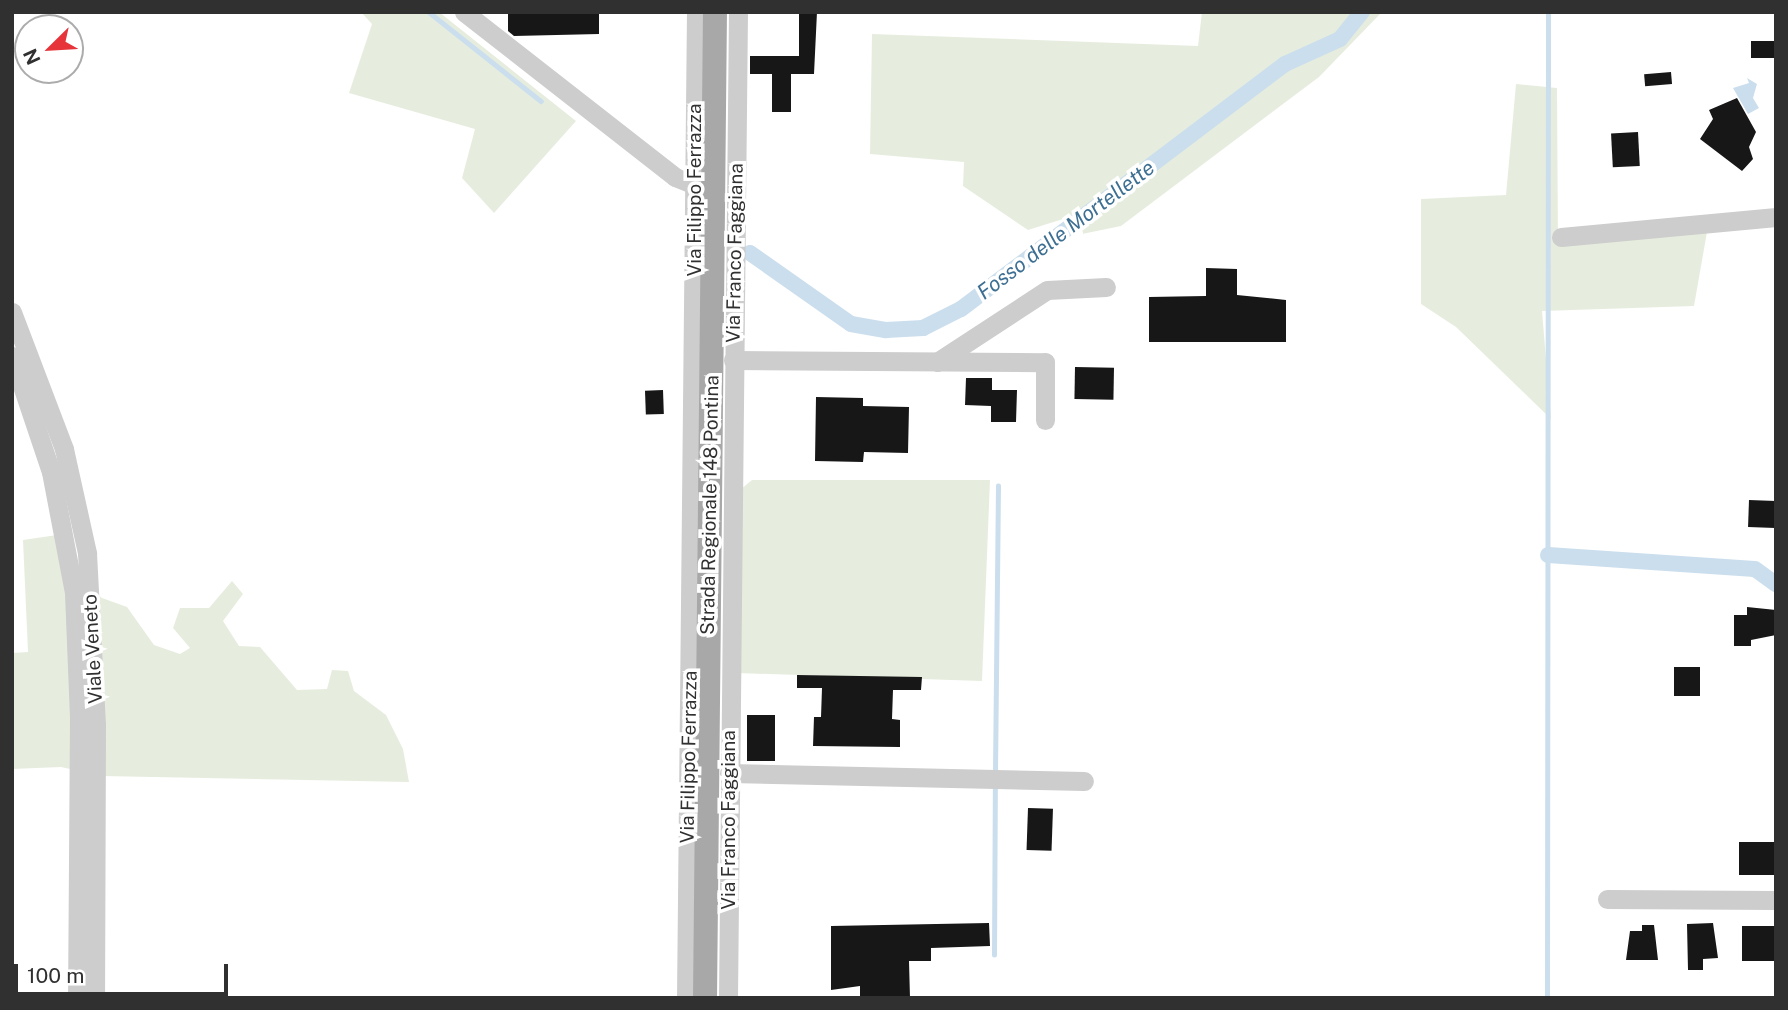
<!DOCTYPE html>
<style>
body{margin:0}
#map{position:relative;width:1788px;height:1010px;overflow:hidden;background:#fff;font-family:"Public Sans",sans-serif}
div>[style]{position:absolute}
.green>*{inset:0;background:#e6edde}
.water>*{inset:0;background:#cbdeed}
.stream>*{height:4.5px;margin:-2.25px;padding:0 2.25px;transform-origin:2.25px;border-radius:2.25px;background:#cbdeed}
.canal>*{height:16px;margin:-8px;padding:0 8px;transform-origin:8px;border-radius:8px;background:#cbdeed}
.building>*{inset:0;background:#171717;transform-origin:0 0}
.minor>*{height:19px;margin:-9.5px;padding:0 9.5px;transform-origin:9.5px;border-radius:9.5px;background:#cdcdcd}
.major>*{height:24px;margin:-12px;padding:0 12px;transform-origin:12px;border-radius:12px;background:#a8a8a8}
span{translate:-50% -50%;white-space:nowrap;text-align:center;line-height:1.15;-webkit-text-stroke:7px #fff;paint-order:stroke}
.street-label{font-size:19px;color:#303030}
.water-label{font-size:21px;color:#3d6f93;font-style:italic}
.frame{position:absolute;inset:0;border:14px solid #303030;pointer-events:none}
.north{position:absolute;left:14px;top:14px;width:70px;height:70px;box-sizing:border-box;background:#fff;border:2px solid #acacac;border-radius:50%;rotate:246deg;font-size:19px;font-weight:700;line-height:28px;text-align:center;color:#303030}
.north::after{content:'';display:block;margin:auto;width:24px;height:32px;background:#e6343a;clip-path:polygon(50% 0,100% 100%,50% 72%,0 100%)}
.scale{position:absolute;left:14px;top:964px;width:214px;height:32px;box-sizing:border-box;border:4px solid #303030;border-top:0;padding-left:9px;font-size:21px;line-height:24px;white-space:nowrap;color:#303030;-webkit-text-stroke:5px #fff;paint-order:stroke}
</style>
<div id="map">
<div class="green">
<i style="clip-path:polygon(361px 12px,439px 12px,576px 121px,494px 213px,462px 178px,475px 129px,349px 93px,372px 24px)"></i>
<i style="clip-path:polygon(1202px 12px,1382px 12px,1319px 77px,1121px 226px,1082px 234px,1079px 214px,1028px 230px,963px 186px,964px 162px,870px 154px,872px 34px,1198px 46px)"></i>
<i style="clip-path:polygon(1516px 84px,1557px 88px,1558px 244px,1707px 232px,1694px 306px,1542px 311px,1551px 419px,1456px 327px,1421px 304px,1421px 199px,1506px 195px)"></i>
<i style="clip-path:polygon(752px 480px,990px 480px,982px 681px,737px 673px,740px 490px)"></i>
<i style="clip-path:polygon(57px 535px,64px 570px,102px 598px,127px 607px,154px 645px,180px 654px,190px 648px,173px 628px,180px 608px,209px 608px,232px 581px,243px 594px,223px 621px,239px 646px,260px 647px,297px 690px,327px 689px,332px 670px,348px 671px,354px 691px,386px 715px,403px 749px,409px 782px,102px 776px,61px 767px,12px 769px,12px 653px,28px 652px,23px 540px)"></i>
</div>
<div class="water">
<i style="clip-path:polygon(1747px 78px,1757px 84px,1753px 98px,1759px 108px,1748px 114px,1733px 88px,1749px 83px)"></i>
</div>
<div class="stream">
<i style="left:429px;top:12px;width:143px;rotate:38.5deg"></i>
<i style="left:995px;top:772px;width:286px;rotate:-89.4deg"></i>
<i style="left:994px;top:955px;width:170px;rotate:-89.7deg"></i>
<i style="left:1547px;top:998px;width:986px;rotate:-89.94deg"></i>
</div>
<div class="canal">
<i style="left:750px;top:253px;width:123px;rotate:35.1deg"></i>
<i style="left:851px;top:324px;width:36px;rotate:10deg"></i>
<i style="left:886px;top:330px;width:37px;rotate:-3deg"></i>
<i style="left:923px;top:328px;width:42px;rotate:-26.6deg"></i>
<i style="left:961px;top:309px;width:406px;rotate:-37.1deg"></i>
<i style="left:1285px;top:64px;width:60px;rotate:-24.4deg"></i>
<i style="left:1340px;top:39px;width:35px;rotate:-51deg"></i>
<i style="left:1548px;top:555px;width:207px;rotate:3.9deg"></i>
<i style="left:1755px;top:569px;width:26px;rotate:36deg"></i>
</div>
<div class="building">
<i style="clip-path:polygon(508px 12px,599px 12px,599px 34px,514px 36px,508px 31px)"></i>
<i style="clip-path:polygon(799px 12px,817px 12px,814px 74px,791px 74px,791px 112px,772px 112px,772px 74px,750px 74px,750px 56px,799px 56px)"></i>
<i style="left:1776px;top:41px;width:17px;height:25px;rotate:90deg"></i>
<i style="left:1671px;top:72px;width:12px;height:27px;rotate:85deg"></i>
<i style="clip-path:polygon(1737px 98px,1756px 132px,1749px 147px,1753px 159px,1742px 171px,1700px 139px,1713px 119px,1709px 110px)"></i>
<i style="left:1638px;top:132px;width:34px;height:27px;rotate:87deg"></i>
<i style="clip-path:polygon(1206px 268px,1237px 269px,1237px 295px,1286px 300px,1286px 342px,1149px 342px,1149px 297px,1206px 296px)"></i>
<i style="left:1075px;top:367px;width:39px;height:32px;rotate:1deg"></i>
<i style="clip-path:polygon(966px 378px,992px 378px,992px 390px,1017px 390px,1016px 422px,991px 422px,991px 406px,965px 405px)"></i>
<i style="left:663px;top:390px;width:24px;height:18px;rotate:88deg"></i>
<i style="clip-path:polygon(816px 397px,863px 398px,863px 406px,909px 407px,908px 453px,864px 452px,863px 462px,815px 461px)"></i>
<i style="left:1749px;top:500px;width:27px;height:27px;rotate:2deg"></i>
<i style="clip-path:polygon(1747px 607px,1776px 610px,1776px 635px,1751px 640px,1751px 646px,1734px 646px,1734px 615px,1747px 615px)"></i>
<i style="left:1674px;top:667px;width:26px;height:29px"></i>
<i style="clip-path:polygon(797px 675px,922px 677px,921px 690px,893px 690px,892px 719px,900px 720px,900px 747px,813px 746px,814px 717px,821px 717px,822px 688px,797px 688px)"></i>
<i style="left:775px;top:715px;width:46px;height:28px;rotate:90deg"></i>
<i style="left:1028px;top:808px;width:25px;height:42px;rotate:2deg"></i>
<i style="left:1739px;top:842px;width:37px;height:33px"></i>
<i style="clip-path:polygon(989px 923px,990px 946px,931px 948px,931px 961px,909px 961px,910px 998px,860px 998px,860px 986px,831px 990px,831px 926px)"></i>
<i style="clip-path:polygon(1713px 923px,1718px 958px,1703px 959px,1703px 970px,1688px 970px,1687px 924px)"></i>
<i style="clip-path:polygon(1642px 925px,1654px 925px,1658px 960px,1626px 960px,1630px 931px,1642px 931px)"></i>
<i style="left:1742px;top:926px;width:34px;height:35px"></i>
</div>
<div class="minor">
<i style="left:464px;top:12px;width:268px;rotate:38deg"></i>
<i style="left:675px;top:177px;width:22px;rotate:22deg"></i>
<i style="left:1561px;top:237px;width:216px;rotate:-5.3deg"></i>
<i style="left:12px;top:312px;width:147px;rotate:69.2deg"></i>
<i style="left:64px;top:449px;width:107px;rotate:77.5deg"></i>
<i style="left:87px;top:553px;width:172px;rotate:87deg"></i>
<i style="left:96px;top:725px;width:273px;rotate:90.2deg"></i>
<i style="left:12px;top:356px;width:122px;rotate:71.4deg"></i>
<i style="left:51px;top:472px;width:123px;rotate:79.2deg"></i>
<i style="left:74px;top:593px;width:125px;rotate:87.7deg"></i>
<i style="left:79px;top:718px;width:280px;rotate:90.4deg"></i>
<i style="left:733px;top:360px;width:312px;rotate:0.4deg"></i>
<i style="left:1045px;top:362px;width:58px;rotate:90deg"></i>
<i style="left:937px;top:362px;width:131px;rotate:-33.2deg"></i>
<i style="left:1047px;top:290px;width:59px;rotate:-2.9deg"></i>
<i style="left:729px;top:773px;width:355px;rotate:1.3deg"></i>
<i style="left:1607px;top:899px;width:169px;rotate:0.3deg"></i>
<i style="left:686px;top:998px;width:986px;rotate:-89.42deg"></i>
<i style="left:728px;top:998px;width:986px;rotate:-89.42deg"></i>
</div>
<div class="major">
<i style="left:705px;top:998px;width:986px;rotate:-89.42deg"></i>
</div>
<div class="street-label">
<span style="left:695px;top:190px;rotate:-90deg">Via Filippo Ferrazza</span>
<span style="left:735px;top:253px;rotate:-89deg">Via Franco Faggiana</span>
<span style="left:710px;top:505px;rotate:-89deg">Strada Regionale 148 Pontina</span>
<span style="left:93px;top:649px;rotate:-93deg">Viale Veneto</span>
<span style="left:689px;top:757px;rotate:-89deg">Via Filippo Ferrazza</span>
<span style="left:729px;top:820px;rotate:-90deg">Via Franco Faggiana</span>
</div>
<div class="water-label">
<span style="left:1066px;top:230px;rotate:-37deg">Fosso delle Mortellette</span>
</div>
<div class="frame"></div>
<div class="north">N</div>
<div class="scale">100 m</div>
</div>
